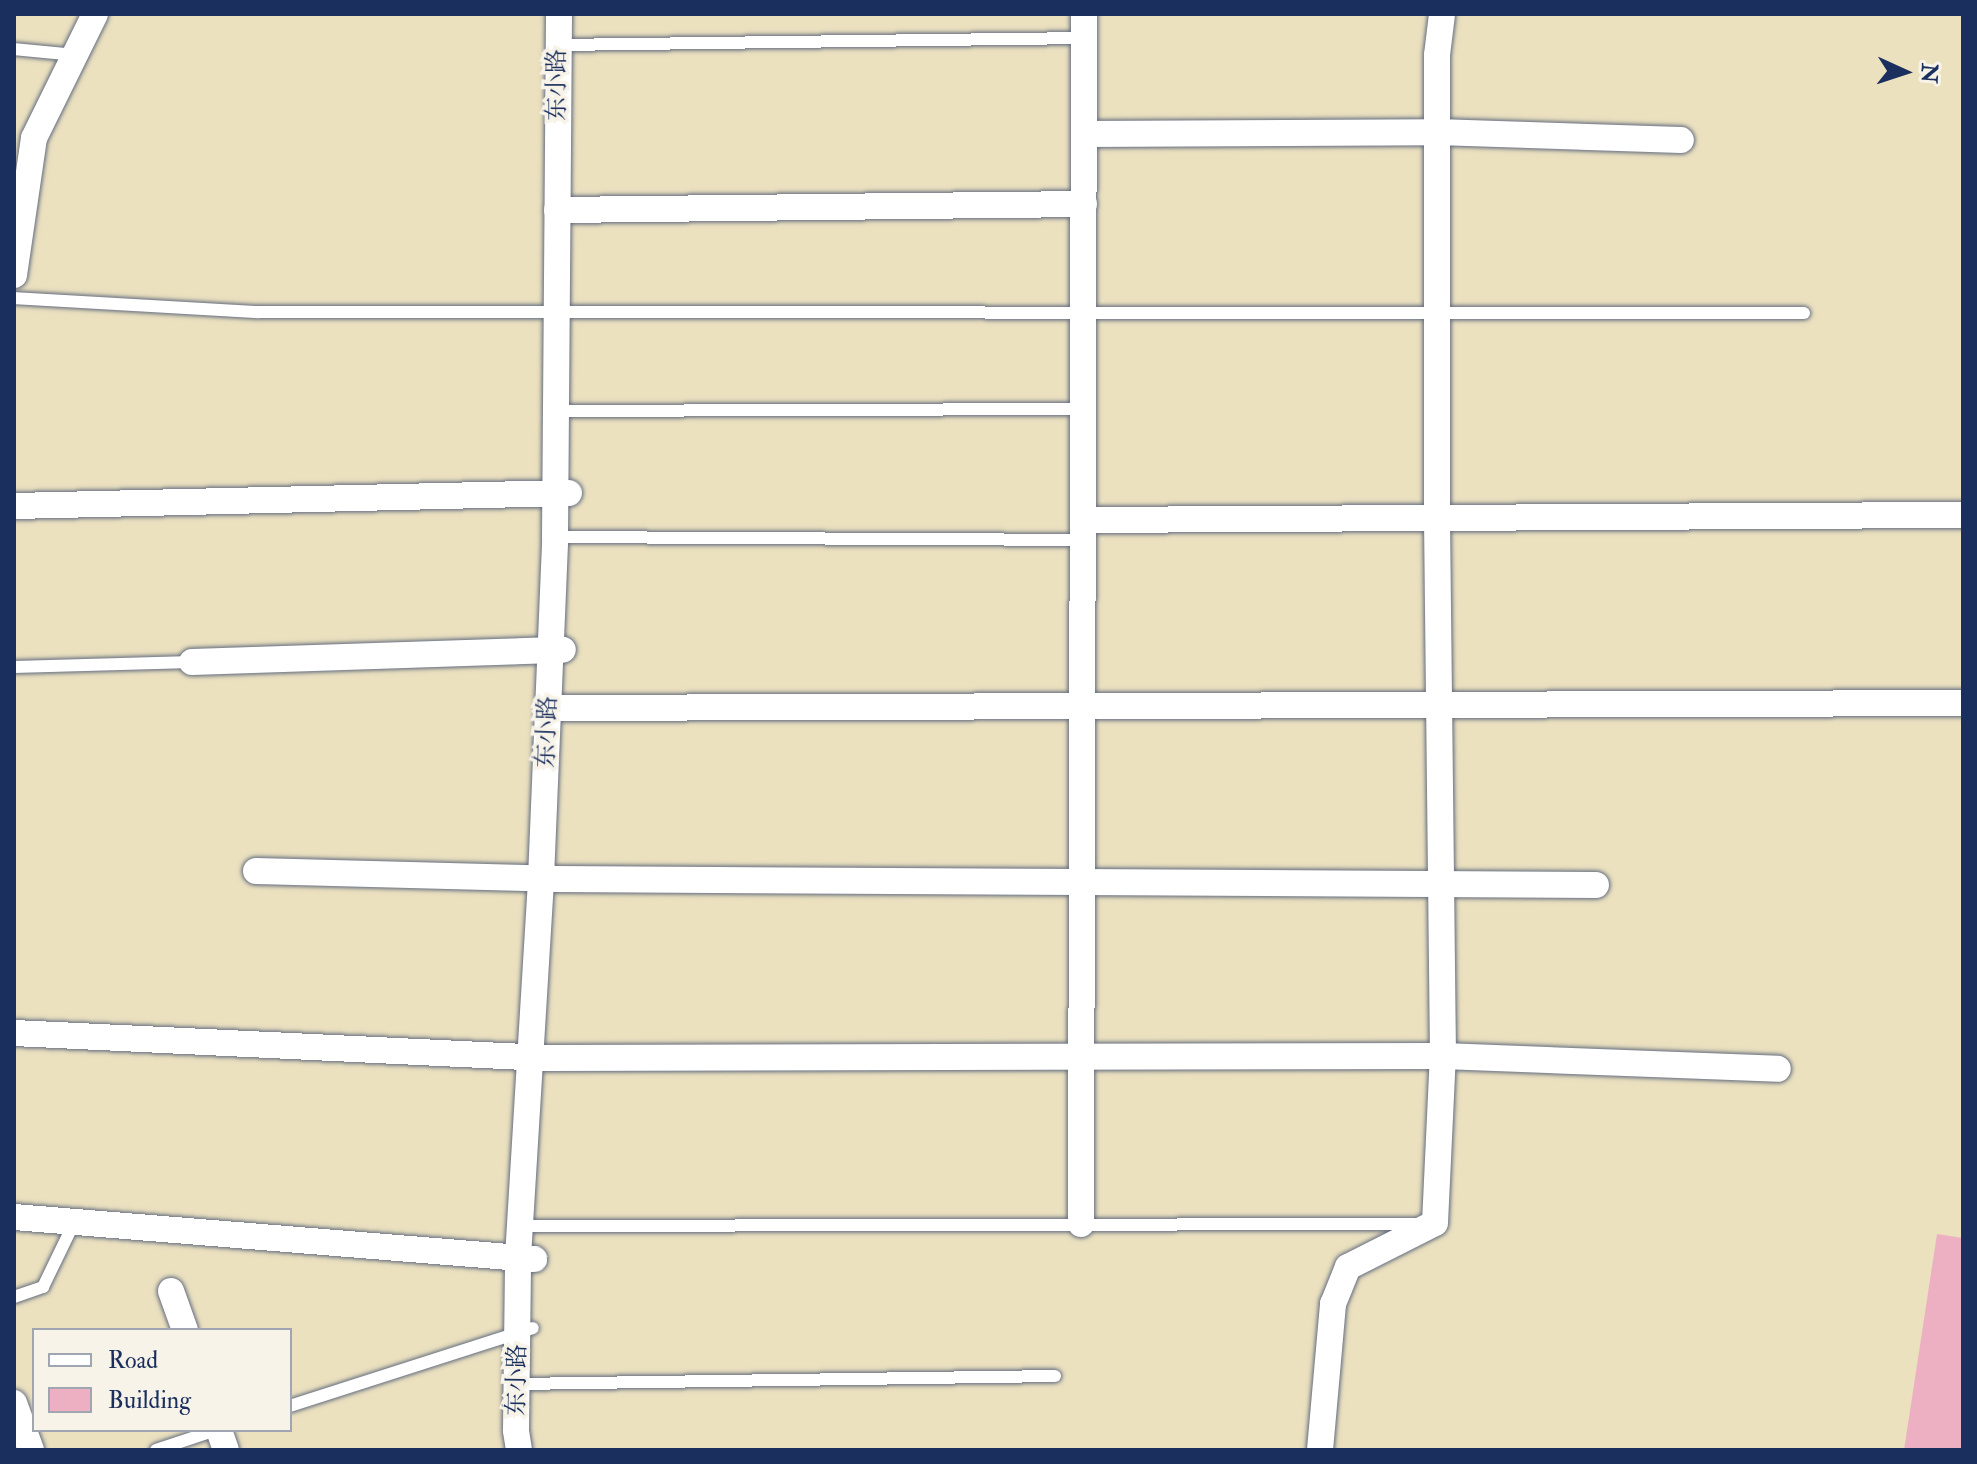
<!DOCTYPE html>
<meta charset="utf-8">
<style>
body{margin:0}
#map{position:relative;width:1977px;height:1464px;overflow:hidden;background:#ebe1bf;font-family:"IM FELL Double Pica","Noto Serif SC",serif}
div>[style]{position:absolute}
.building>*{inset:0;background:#edb0c3}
.roads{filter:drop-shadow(0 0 2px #646d80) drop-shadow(0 0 2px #646d80)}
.lane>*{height:12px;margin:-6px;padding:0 6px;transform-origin:6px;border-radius:6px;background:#fff}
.street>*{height:26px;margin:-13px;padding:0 13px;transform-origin:13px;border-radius:13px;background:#fff}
span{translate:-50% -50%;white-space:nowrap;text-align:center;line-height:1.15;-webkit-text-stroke:7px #f7f3e8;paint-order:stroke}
.street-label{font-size:24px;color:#1b2f5e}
.frame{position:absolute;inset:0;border:16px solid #1b2f5e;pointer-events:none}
.legend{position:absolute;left:32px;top:1328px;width:260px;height:104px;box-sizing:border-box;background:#f7f3e8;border:2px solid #9fa5b1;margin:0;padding:10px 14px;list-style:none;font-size:24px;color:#1b2f5e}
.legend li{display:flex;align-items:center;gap:16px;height:40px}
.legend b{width:40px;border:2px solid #9fa5b1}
.north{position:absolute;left:1865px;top:32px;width:80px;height:80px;-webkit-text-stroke:6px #f7f3e8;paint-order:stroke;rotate:93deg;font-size:22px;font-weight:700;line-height:32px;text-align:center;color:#1b2f5e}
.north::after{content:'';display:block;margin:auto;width:28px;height:36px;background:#1b2f5e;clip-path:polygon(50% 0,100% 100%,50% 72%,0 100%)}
</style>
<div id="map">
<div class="building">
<i style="clip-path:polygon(1937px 1234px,1963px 1238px,1963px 1450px,1904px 1450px)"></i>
</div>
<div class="roads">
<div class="lane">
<i style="left:557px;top:45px;width:527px;rotate:-0.76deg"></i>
<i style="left:14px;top:49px;width:61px;rotate:5.6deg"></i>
<i style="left:14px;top:298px;width:244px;rotate:3.3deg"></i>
<i style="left:258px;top:312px;width:1546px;rotate:0.04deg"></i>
<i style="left:556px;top:411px;width:528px;rotate:-0.22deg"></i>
<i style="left:555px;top:537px;width:529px;rotate:0.32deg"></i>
<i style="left:14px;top:667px;width:178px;rotate:-1.6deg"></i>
<i style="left:520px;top:1226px;width:899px;rotate:-0.13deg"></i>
<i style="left:14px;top:1297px;width:31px;rotate:-19deg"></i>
<i style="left:43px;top:1287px;width:71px;rotate:-64.2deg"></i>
<i style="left:517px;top:1384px;width:538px;rotate:-0.85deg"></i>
<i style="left:290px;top:1406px;width:255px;rotate:-17.8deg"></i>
<i style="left:156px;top:1450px;width:63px;rotate:-18.4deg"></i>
</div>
<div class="street">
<i style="left:1084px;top:134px;width:353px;rotate:-0.3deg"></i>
<i style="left:1437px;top:132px;width:244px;rotate:1.9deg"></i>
<i style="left:557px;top:210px;width:527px;rotate:-0.65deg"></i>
<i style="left:14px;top:275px;width:138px;rotate:-81.7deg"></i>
<i style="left:34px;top:138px;width:138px;rotate:-63.8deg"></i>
<i style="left:14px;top:506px;width:555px;rotate:-1.34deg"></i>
<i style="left:1083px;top:520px;width:880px;rotate:-0.33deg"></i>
<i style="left:192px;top:662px;width:371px;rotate:-1.9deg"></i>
<i style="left:548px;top:708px;width:1415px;rotate:-0.2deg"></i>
<i style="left:256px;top:871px;width:298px;rotate:1.5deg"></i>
<i style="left:554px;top:879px;width:1042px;rotate:0.33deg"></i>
<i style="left:14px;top:1033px;width:533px;rotate:2.69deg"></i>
<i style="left:546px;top:1058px;width:897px;rotate:-0.13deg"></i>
<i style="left:1443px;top:1056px;width:335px;rotate:2.2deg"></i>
<i style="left:14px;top:1217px;width:522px;rotate:4.62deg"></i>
<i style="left:1081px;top:1224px;width:1210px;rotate:-89.86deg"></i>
<i style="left:171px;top:1291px;width:41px;rotate:70.3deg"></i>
<i style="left:14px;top:1403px;width:50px;rotate:70.1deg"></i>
<i style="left:219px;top:1430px;width:21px;rotate:71deg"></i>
<i style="left:519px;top:1450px;width:20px;rotate:-99deg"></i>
<i style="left:516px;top:1430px;width:173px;rotate:-89.3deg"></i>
<i style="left:518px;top:1257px;width:380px;rotate:-86.5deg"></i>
<i style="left:541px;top:878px;width:341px;rotate:-87.6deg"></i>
<i style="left:555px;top:537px;width:523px;rotate:-89.56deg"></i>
<i style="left:1320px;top:1450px;width:147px;rotate:-84.9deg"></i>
<i style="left:1333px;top:1304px;width:40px;rotate:-68deg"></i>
<i style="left:1348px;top:1267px;width:97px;rotate:-26.8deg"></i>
<i style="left:1435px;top:1223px;width:167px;rotate:-87.3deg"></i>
<i style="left:1443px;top:1056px;width:538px;rotate:-90.64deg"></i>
<i style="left:1437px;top:518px;width:463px;rotate:-90deg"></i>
<i style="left:1437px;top:55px;width:41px;rotate:-83deg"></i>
</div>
</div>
<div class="street-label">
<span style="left:557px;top:85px;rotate:-90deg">东小路</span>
<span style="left:547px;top:732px;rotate:-88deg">东小路</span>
<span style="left:517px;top:1380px;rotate:-89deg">东小路</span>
</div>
<div class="frame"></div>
<ul class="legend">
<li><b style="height:10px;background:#fff"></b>Road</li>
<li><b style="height:22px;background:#edb0c3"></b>Building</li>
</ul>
<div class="north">N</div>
</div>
